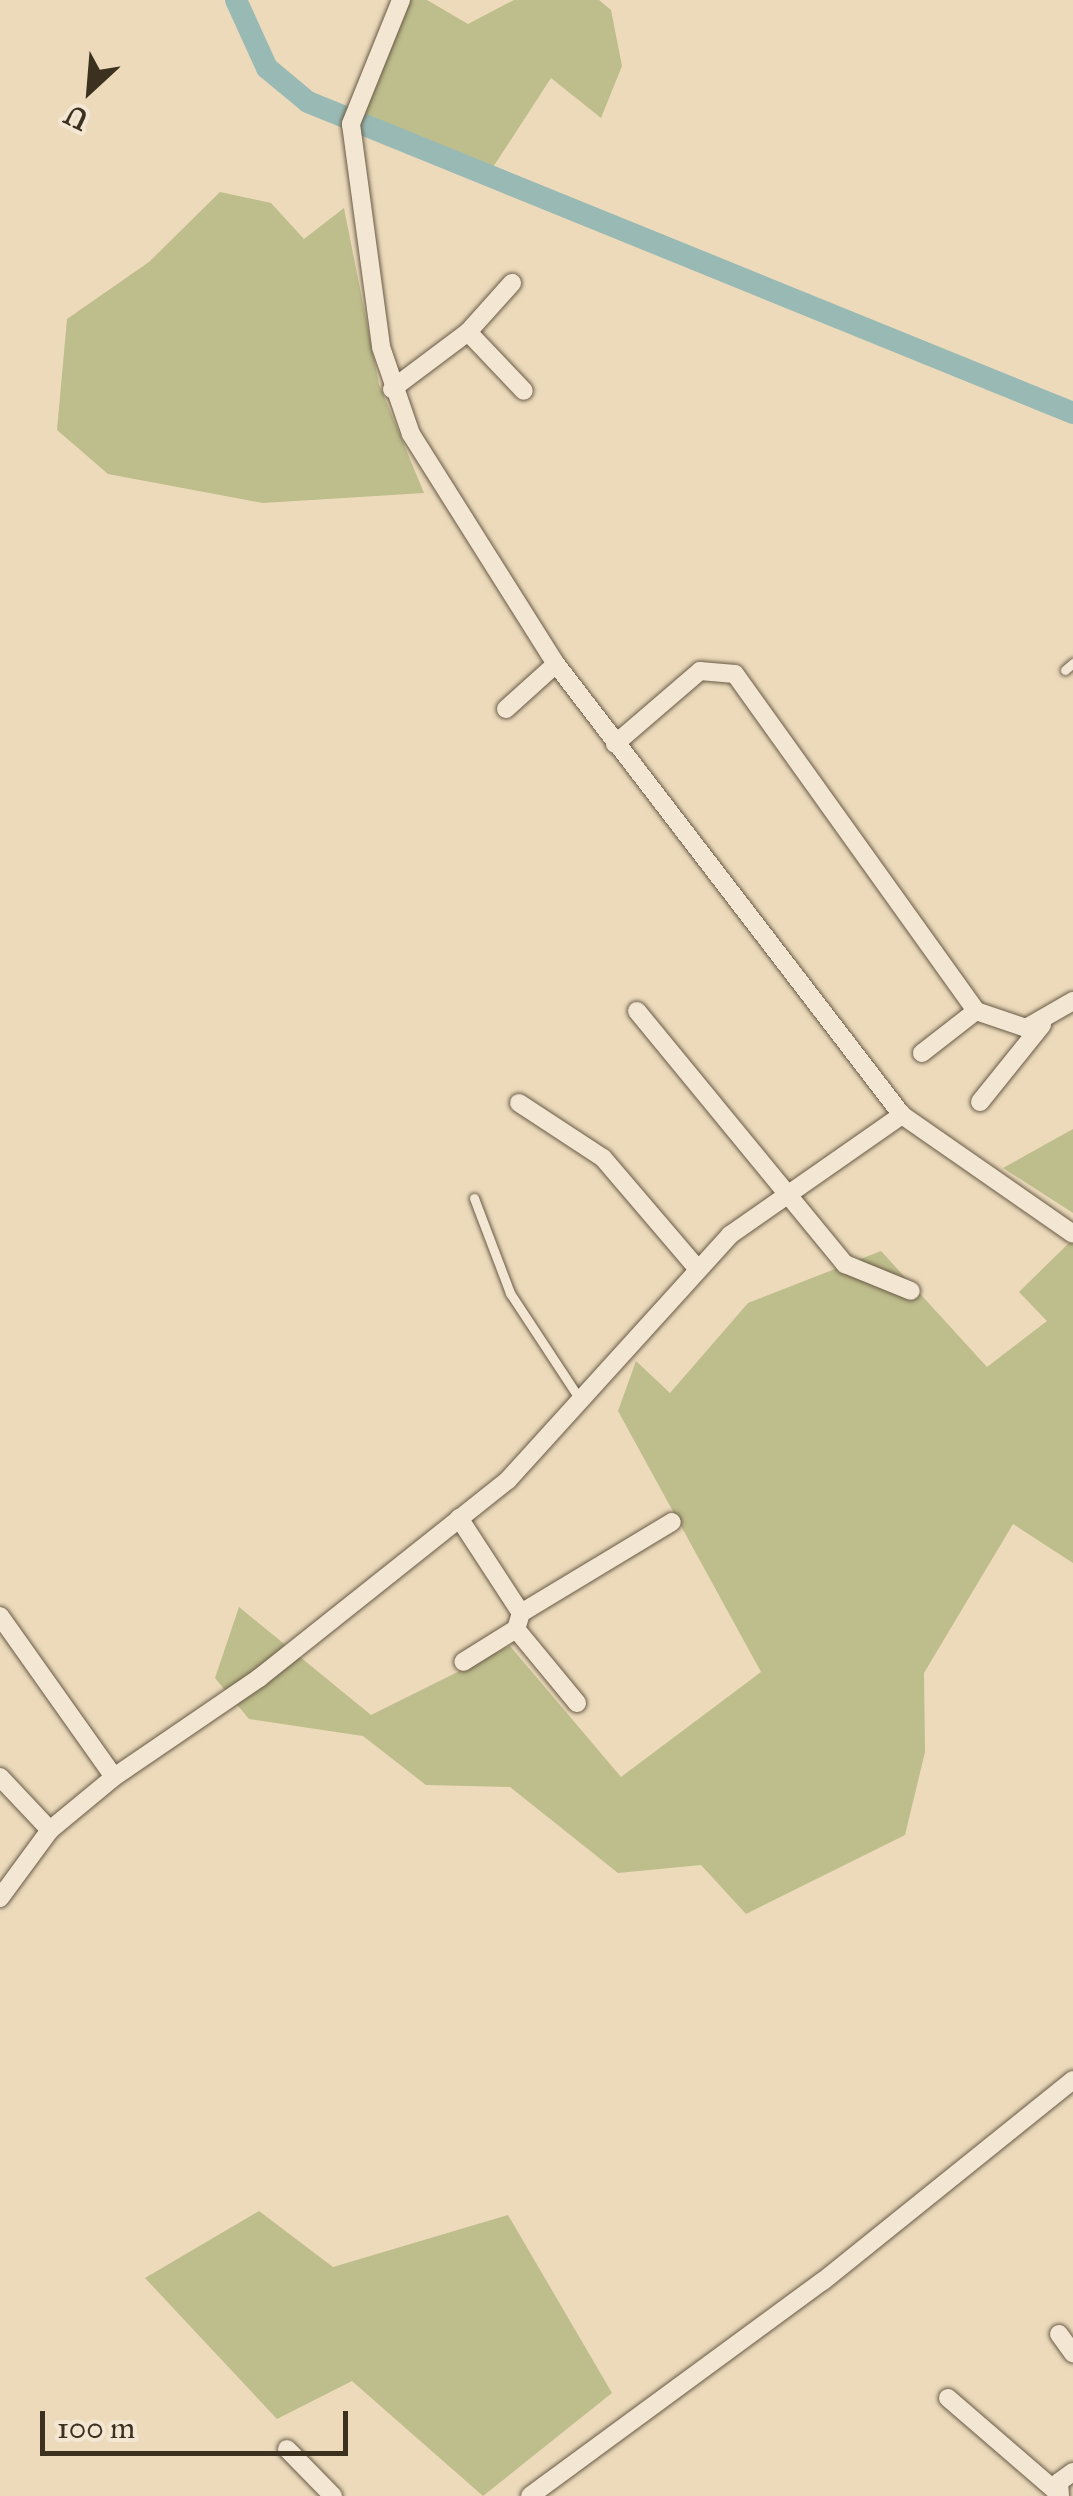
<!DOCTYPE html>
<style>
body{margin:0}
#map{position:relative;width:1073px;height:2496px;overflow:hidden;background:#ecdabb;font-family:"IM FELL Great Primer",serif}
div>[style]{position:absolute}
.green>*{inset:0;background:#bebd8c}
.canal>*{height:22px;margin:-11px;padding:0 11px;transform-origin:11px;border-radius:11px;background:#99bab4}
.roads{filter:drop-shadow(0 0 2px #685a46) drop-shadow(0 0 2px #685a46)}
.lane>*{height:9px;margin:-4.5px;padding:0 4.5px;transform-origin:4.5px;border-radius:4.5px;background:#f3e7d3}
.street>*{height:18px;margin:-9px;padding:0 9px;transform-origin:9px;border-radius:9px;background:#f3e7d3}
span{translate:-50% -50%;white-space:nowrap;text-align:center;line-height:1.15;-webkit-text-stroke:8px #f3e7d3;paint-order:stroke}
.north{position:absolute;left:40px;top:40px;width:100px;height:100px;-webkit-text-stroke:8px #f3e7d3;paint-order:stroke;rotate:206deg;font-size:28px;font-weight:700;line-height:40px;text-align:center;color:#3c301f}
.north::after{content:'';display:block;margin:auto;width:35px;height:45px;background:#3c301f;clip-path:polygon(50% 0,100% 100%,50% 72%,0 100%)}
.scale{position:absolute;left:40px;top:2411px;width:308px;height:45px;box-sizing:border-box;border:5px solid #3c301f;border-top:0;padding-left:12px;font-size:30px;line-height:35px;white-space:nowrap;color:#3c301f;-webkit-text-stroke:8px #f3e7d3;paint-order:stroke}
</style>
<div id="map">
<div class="green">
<i style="clip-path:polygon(393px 0,427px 0,468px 24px,514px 0,599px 0,611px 10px,622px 66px,601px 118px,551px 78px,486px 178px,360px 125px)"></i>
<i style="clip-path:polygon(220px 192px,271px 203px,304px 239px,344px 208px,379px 384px,424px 493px,263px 503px,108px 474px,57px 430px,67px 319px,149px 262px)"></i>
<i style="clip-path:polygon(1073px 1129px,1073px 1213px,1003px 1168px)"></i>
<i style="clip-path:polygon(1073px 1239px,1073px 1563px,1013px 1524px,924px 1673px,925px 1752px,905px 1835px,746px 1914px,701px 1865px,618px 1873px,510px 1787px,426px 1785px,363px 1736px,249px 1719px,215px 1678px,239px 1607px,371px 1715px,510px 1646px,621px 1777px,761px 1672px,618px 1411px,636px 1361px,670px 1393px,748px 1303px,881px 1251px,987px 1367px,1047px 1321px,1019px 1292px)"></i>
<i style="clip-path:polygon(259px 2211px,333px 2267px,508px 2215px,612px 2393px,483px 2496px,352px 2381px,277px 2419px,145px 2278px)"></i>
</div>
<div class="canal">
<i style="left:236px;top:0;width:75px;rotate:65.5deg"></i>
<i style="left:267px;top:68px;width:53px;rotate:39.7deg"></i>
<i style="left:308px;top:102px;width:826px;rotate:22.12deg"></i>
</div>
<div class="roads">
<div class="lane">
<i style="left:1065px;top:670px;width:11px;rotate:-41deg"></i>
<i style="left:474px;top:1198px;width:102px;rotate:69.2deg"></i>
<i style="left:510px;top:1293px;width:129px;rotate:56.7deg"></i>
</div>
<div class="street">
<i style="left:401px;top:0;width:134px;rotate:112deg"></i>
<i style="left:351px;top:124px;width:225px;rotate:82.3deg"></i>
<i style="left:381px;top:347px;width:92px;rotate:71deg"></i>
<i style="left:411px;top:434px;width:272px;rotate:57.8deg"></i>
<i style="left:556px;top:664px;width:568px;rotate:52.51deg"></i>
<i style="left:902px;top:1115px;width:208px;rotate:34.8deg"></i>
<i style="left:468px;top:332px;width:81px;rotate:46.5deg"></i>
<i style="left:392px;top:389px;width:95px;rotate:-36.9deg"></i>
<i style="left:468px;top:332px;width:66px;rotate:-48.1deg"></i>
<i style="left:506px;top:709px;width:67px;rotate:-42deg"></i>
<i style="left:615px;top:744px;width:112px;rotate:-40.7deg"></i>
<i style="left:700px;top:671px;width:35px;rotate:5deg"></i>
<i style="left:735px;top:674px;width:414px;rotate:54.4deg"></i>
<i style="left:976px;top:1011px;width:53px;rotate:18.8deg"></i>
<i style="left:1026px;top:1028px;width:54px;rotate:-29.9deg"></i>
<i style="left:637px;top:1011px;width:328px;rotate:50.6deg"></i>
<i style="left:845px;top:1264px;width:71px;rotate:22.2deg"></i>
<i style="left:922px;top:1053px;width:68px;rotate:-37.9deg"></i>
<i style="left:980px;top:1102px;width:99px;rotate:-51.2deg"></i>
<i style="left:519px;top:1103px;width:100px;rotate:33.2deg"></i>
<i style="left:603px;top:1158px;width:145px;rotate:49.5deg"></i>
<i style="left:459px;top:1518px;width:113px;rotate:56.9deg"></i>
<i style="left:521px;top:1613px;width:17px;rotate:107deg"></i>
<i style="left:516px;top:1629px;width:62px;rotate:148.1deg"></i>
<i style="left:521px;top:1613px;width:176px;rotate:-31.1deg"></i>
<i style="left:0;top:1616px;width:197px;rotate:54.7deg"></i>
<i style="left:516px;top:1629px;width:96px;rotate:50.5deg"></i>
<i style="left:0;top:1777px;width:73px;rotate:46.7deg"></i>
<i style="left:0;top:1898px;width:84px;rotate:-53.7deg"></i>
<i style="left:50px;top:1830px;width:83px;rotate:-39.6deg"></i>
<i style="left:114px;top:1777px;width:176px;rotate:-34.3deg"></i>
<i style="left:259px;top:1678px;width:318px;rotate:-38.5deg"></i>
<i style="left:508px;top:1480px;width:331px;rotate:-47.8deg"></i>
<i style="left:730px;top:1235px;width:210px;rotate:-34.9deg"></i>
<i style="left:1059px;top:2334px;width:24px;rotate:54deg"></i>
<i style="left:948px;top:2398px;width:145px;rotate:40.8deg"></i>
<i style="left:287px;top:2449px;width:66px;rotate:45.6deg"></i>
<i style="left:530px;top:2496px;width:363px;rotate:-36.3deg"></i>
<i style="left:823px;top:2281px;width:321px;rotate:-38.8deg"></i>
<i style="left:1060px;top:2496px;width:14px;rotate:-94deg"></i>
<i style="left:1059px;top:2482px;width:17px;rotate:-36deg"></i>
</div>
</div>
<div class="north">U</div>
<div class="scale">100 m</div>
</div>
